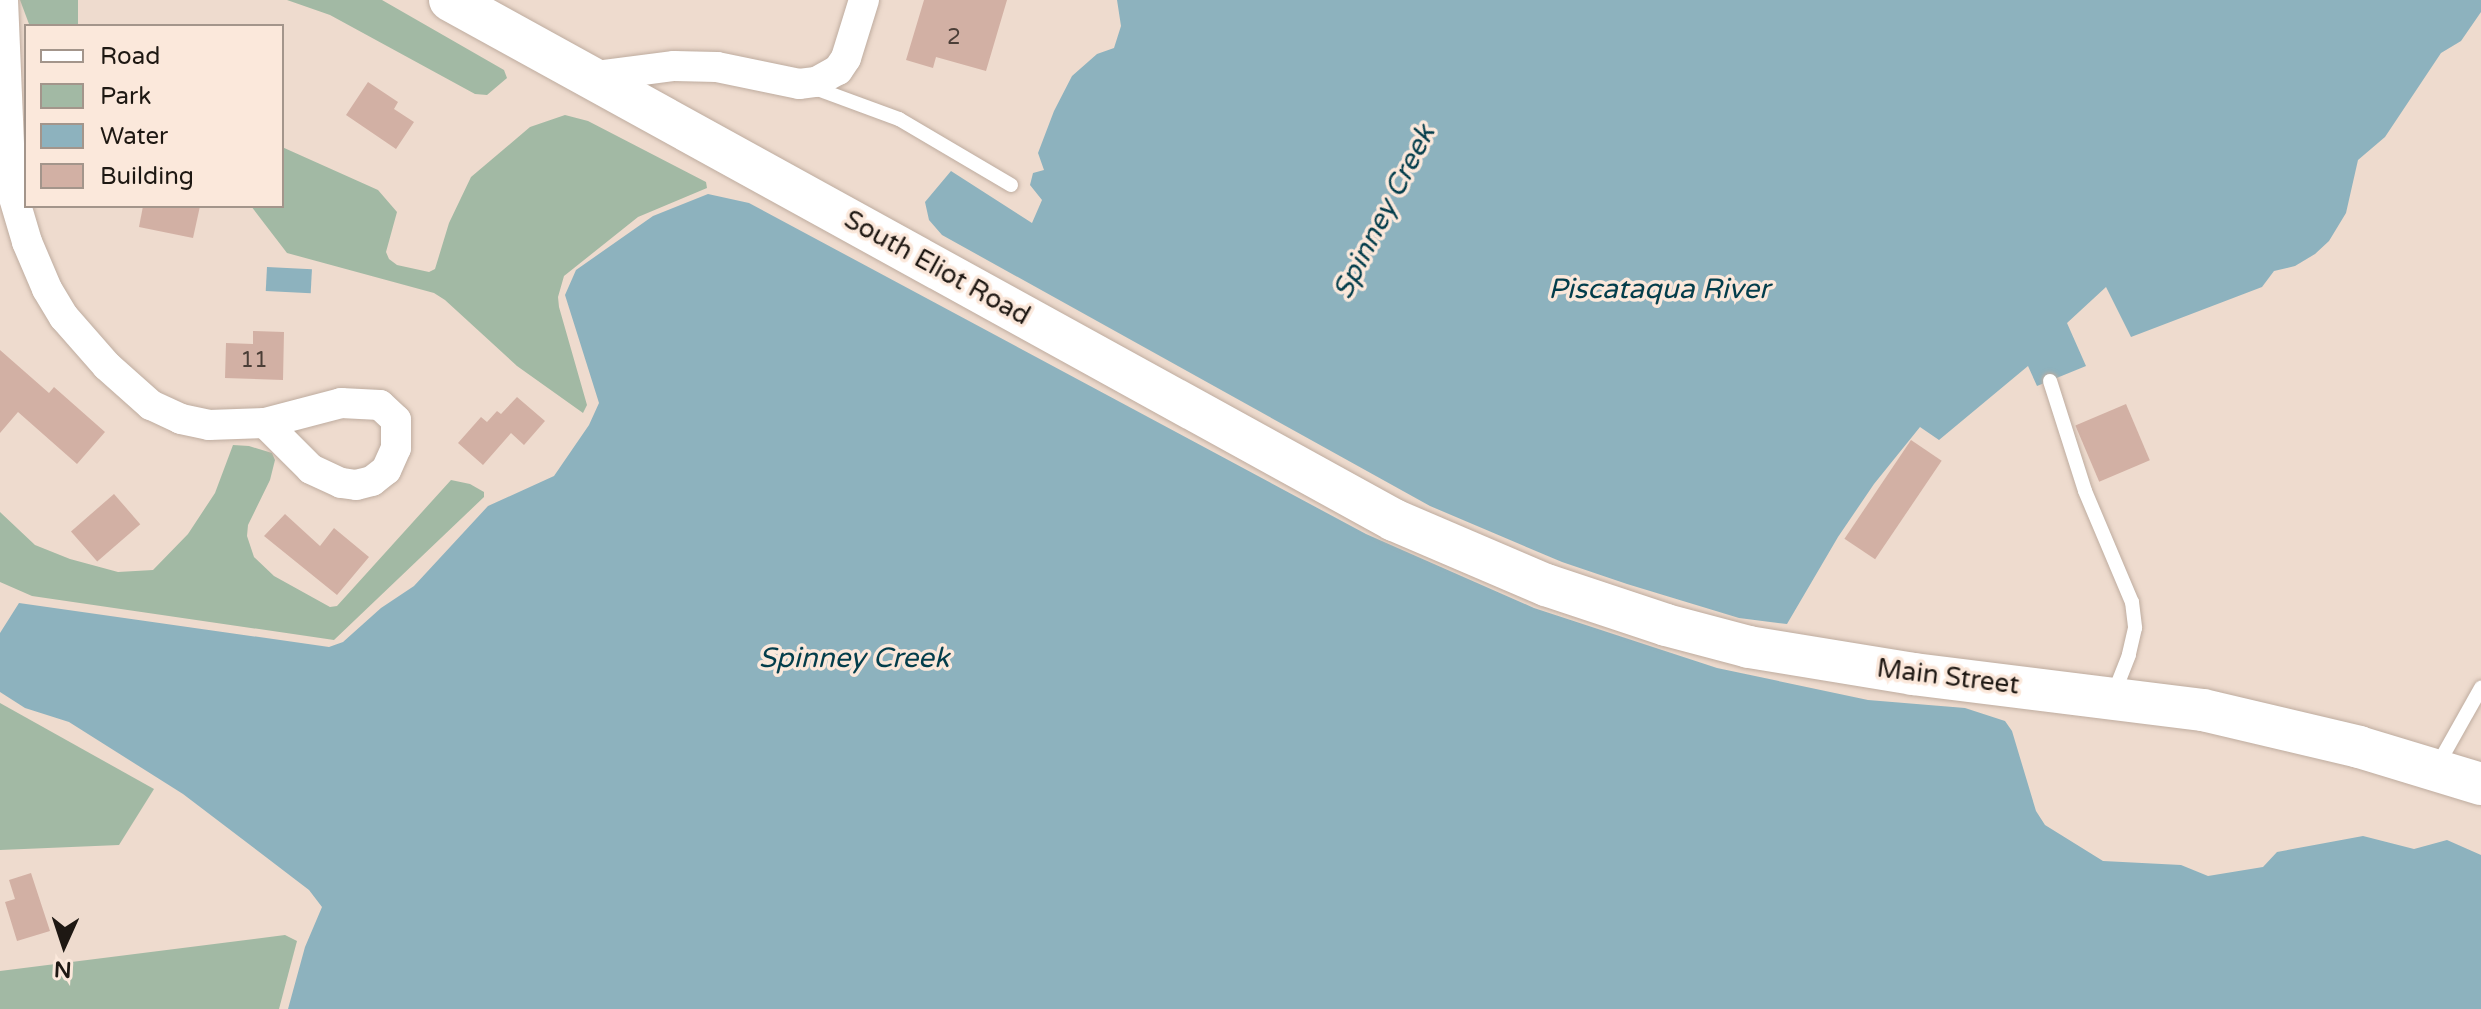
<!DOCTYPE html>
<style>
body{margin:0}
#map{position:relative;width:2481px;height:1009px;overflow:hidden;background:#eedbce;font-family:"Varela Round",sans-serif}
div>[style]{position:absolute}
.green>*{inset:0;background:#a2b9a4}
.water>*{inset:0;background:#8db2be;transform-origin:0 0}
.building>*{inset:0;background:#d2b0a4;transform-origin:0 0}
.roads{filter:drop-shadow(0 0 2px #beac9f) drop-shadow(0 0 2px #beac9f)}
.service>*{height:14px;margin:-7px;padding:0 7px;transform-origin:7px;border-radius:7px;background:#fff}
.minor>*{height:30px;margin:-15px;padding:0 15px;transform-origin:15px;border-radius:15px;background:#fff}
.secondary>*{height:42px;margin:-21px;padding:0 21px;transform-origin:21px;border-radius:21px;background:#fff}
span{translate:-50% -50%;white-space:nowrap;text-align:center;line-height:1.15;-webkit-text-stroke:7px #fbe8db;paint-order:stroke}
.number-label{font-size:22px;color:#4b3e37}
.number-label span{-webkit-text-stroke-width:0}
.street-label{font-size:26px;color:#1e1813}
.water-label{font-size:28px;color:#033d4b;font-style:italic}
.legend{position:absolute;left:24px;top:24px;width:260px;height:184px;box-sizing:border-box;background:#fbe8db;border:2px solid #a3958b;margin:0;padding:10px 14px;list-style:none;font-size:24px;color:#1e1813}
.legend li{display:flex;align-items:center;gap:16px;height:40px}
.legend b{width:40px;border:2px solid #a3958b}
.north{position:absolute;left:24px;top:905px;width:80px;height:80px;-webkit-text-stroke:6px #fbe8db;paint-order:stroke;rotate:183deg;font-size:22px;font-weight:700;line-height:32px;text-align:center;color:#1e1813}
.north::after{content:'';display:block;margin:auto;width:28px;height:36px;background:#1e1813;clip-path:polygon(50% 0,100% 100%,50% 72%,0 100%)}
</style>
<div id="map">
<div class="green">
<i style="clip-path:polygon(20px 0,78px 0,78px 26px,29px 24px)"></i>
<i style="clip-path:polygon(287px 0,382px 0,504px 70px,507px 78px,487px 95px,475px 94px,330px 15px)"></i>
<i style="clip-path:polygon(565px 115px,588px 121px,706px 182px,707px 188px,638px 217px,564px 276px,558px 297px,559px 307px,587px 405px,583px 413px,517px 366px,445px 300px,434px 293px,287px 253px,251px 206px,282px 206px,282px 147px,378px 190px,397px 212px,386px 252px,389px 259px,397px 265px,429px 272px,435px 269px,449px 223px,471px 177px,530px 127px)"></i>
<i style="clip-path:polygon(233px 445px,249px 446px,272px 453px,275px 460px,270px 480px,248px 525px,247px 536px,254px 557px,274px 576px,330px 607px,337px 606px,451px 480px,470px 484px,484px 492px,484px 497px,334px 640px,32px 596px,0 582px,0 512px,35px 545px,70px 559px,118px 572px,153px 570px,188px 534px,215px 493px)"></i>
<i style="clip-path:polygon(0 703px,154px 789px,119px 845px,0 850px)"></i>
<i style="clip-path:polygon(285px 935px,297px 941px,279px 1009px,0 1009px,0 971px)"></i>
</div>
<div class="water">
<i style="clip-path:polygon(1117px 0,2481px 0,2481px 12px,2461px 41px,2441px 53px,2385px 137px,2358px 160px,2346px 213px,2329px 241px,2315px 254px,2295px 266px,2274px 271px,2262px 287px,2131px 337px,2106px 287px,2067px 323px,2086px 366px,2037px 386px,2028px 366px,1939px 440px,1920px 427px,1874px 484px,1838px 537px,1787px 624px,1739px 618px,1627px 584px,1562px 562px,1430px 506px,942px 235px,929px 220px,925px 202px,951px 171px,1032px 223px,1042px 200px,1030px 185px,1033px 173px,1044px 170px,1038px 153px,1054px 111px,1072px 76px,1097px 54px,1114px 48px,1121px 26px)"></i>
<i style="clip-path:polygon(708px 194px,749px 203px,1366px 534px,1534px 608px,1717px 668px,1868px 700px,1965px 708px,2005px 721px,2012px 731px,2036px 811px,2045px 825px,2103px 861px,2181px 865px,2208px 876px,2263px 867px,2277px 852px,2363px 836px,2414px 849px,2447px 840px,2481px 855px,2481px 1009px,288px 1009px,305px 947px,322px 907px,309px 890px,183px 794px,69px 722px,25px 708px,0 692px,0 633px,19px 603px,329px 647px,343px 642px,381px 608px,414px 586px,488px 506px,554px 476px,589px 425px,599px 403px,565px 295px,576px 270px,653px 216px)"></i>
<i style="left:267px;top:267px;width:45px;height:24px;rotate:3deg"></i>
</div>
<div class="building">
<i style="clip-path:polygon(924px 0,1007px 0,986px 71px,936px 57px,933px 68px,906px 60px)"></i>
<i style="clip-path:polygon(368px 82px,398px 102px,394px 109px,414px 122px,396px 149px,346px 115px)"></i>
<i style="clip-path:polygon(143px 206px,200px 206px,193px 238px,139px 227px)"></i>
<i style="clip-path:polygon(253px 331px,284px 332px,283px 380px,225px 378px,226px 343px,253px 344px)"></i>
<i style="clip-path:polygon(0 350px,49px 393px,54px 387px,105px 432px,77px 464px,18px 412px,0 433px)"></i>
<i style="clip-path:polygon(517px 397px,545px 421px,524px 445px,511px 433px,483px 465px,458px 443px,481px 417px,487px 422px,497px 411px,501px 414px)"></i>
<i style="left:2126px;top:404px;width:61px;height:55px;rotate:67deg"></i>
<i style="left:1911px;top:440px;width:37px;height:119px;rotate:34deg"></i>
<i style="left:114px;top:494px;width:40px;height:57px;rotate:49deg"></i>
<i style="clip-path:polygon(285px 514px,320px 546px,334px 528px,369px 557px,337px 595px,264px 536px)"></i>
<i style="clip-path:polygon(31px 873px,50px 931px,17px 941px,5px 902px,15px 899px,9px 880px)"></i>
</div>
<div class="roads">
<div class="service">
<i style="left:812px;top:87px;width:93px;rotate:20.2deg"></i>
<i style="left:899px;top:119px;width:130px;rotate:30.5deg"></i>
<i style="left:2050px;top:381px;width:115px;rotate:72.3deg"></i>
<i style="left:2085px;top:491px;width:121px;rotate:67.1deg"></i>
<i style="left:2132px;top:602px;width:26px;rotate:83deg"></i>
<i style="left:2135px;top:628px;width:28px;rotate:103deg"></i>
<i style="left:2129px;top:655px;width:41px;rotate:111.5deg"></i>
<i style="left:2437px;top:766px;width:90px;rotate:-60.6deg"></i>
</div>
<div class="minor">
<i style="left:3px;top:0;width:164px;rotate:87.6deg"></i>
<i style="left:10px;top:164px;width:34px;rotate:83deg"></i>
<i style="left:14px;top:198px;width:46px;rotate:73.5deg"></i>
<i style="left:27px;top:242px;width:51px;rotate:66.9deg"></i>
<i style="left:47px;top:289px;width:33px;rotate:59deg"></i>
<i style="left:64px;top:317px;width:65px;rotate:48.7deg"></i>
<i style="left:107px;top:366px;width:59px;rotate:41.6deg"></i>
<i style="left:151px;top:405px;width:33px;rotate:25deg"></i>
<i style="left:181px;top:419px;width:29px;rotate:12deg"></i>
<i style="left:209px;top:425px;width:56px;rotate:-2deg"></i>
<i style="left:265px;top:423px;width:79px;rotate:-14.7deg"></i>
<i style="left:341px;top:403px;width:39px;rotate:3deg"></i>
<i style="left:380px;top:405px;width:22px;rotate:43deg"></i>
<i style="left:396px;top:420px;width:28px;rotate:90deg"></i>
<i style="left:396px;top:448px;width:24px;rotate:114deg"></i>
<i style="left:386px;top:470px;width:18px;rotate:142deg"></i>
<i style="left:372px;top:481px;width:16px;rotate:166deg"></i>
<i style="left:356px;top:485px;width:15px;rotate:-172deg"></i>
<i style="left:341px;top:483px;width:33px;rotate:-155deg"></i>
<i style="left:311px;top:469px;width:65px;rotate:-135deg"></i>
<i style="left:589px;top:77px;width:86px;rotate:-7.4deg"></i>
<i style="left:674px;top:66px;width:43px;rotate:1.3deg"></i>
<i style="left:717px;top:67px;width:84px;rotate:11.7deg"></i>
<i style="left:799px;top:84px;width:17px;rotate:-7deg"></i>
<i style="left:816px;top:82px;width:25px;rotate:-29deg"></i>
<i style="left:838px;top:70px;width:14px;rotate:-56deg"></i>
<i style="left:846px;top:58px;width:61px;rotate:-72.8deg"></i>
</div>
<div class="secondary">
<i style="left:450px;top:0;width:1078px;rotate:28.85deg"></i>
<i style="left:1394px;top:520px;width:165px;rotate:23.2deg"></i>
<i style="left:1546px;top:585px;width:126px;rotate:18.4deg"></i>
<i style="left:1666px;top:625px;width:86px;rotate:14.8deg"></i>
<i style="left:1749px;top:647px;width:166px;rotate:9.3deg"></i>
<i style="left:1913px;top:674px;width:292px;rotate:7.1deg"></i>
<i style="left:2203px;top:710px;width:160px;rotate:13.3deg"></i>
<i style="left:2359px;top:747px;width:127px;rotate:16.9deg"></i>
</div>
</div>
<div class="number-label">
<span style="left:954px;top:38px">2</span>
<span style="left:254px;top:361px">11</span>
</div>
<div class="street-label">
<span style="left:937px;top:268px;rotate:29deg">South Eliot Road</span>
<span style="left:1948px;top:677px;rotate:7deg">Main Street</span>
</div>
<div class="water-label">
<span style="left:1384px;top:212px;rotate:-63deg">Spinney Creek</span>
<span style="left:1659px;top:289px">Piscataqua River</span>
<span style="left:854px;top:658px">Spinney Creek</span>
</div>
<ul class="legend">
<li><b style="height:10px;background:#fff"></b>Road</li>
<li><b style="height:22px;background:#a2b9a4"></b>Park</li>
<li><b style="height:22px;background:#8db2be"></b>Water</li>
<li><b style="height:22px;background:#d2b0a4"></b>Building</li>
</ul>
<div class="north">N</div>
</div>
